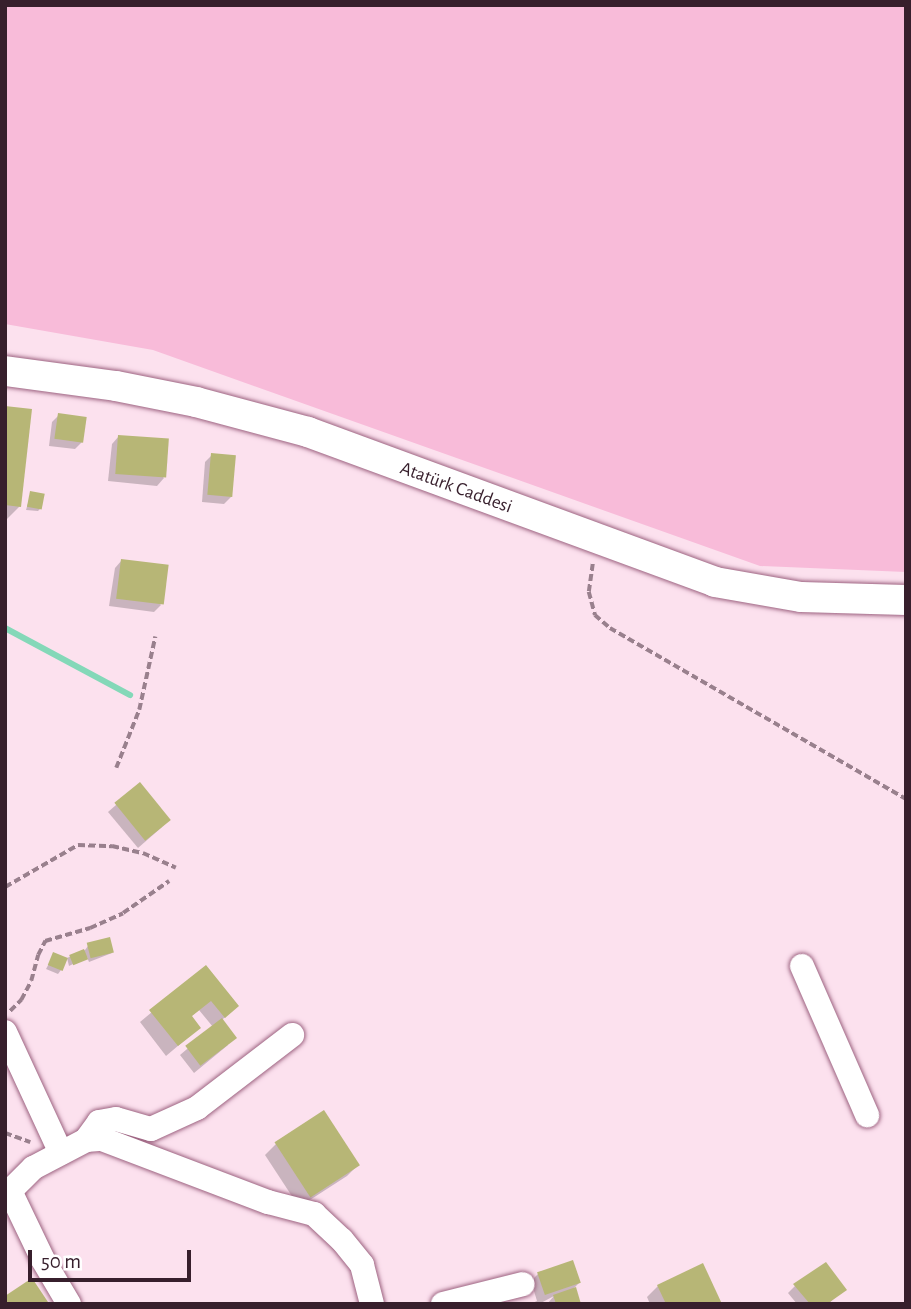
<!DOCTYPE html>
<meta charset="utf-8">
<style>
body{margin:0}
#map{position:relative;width:911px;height:1309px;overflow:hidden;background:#fce1ee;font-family:"Alegreya Sans",sans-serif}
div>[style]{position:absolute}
.green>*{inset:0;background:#f8bbd9}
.shadow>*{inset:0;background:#0003}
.stream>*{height:6px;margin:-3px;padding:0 3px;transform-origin:3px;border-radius:3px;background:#84d8b8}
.building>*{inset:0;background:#b7b676;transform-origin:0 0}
.path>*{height:3.5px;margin-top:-1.75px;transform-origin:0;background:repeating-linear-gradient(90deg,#99808d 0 7px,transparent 0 10.5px)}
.roads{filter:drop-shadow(0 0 2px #9d6381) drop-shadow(0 0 2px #9d6381)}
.minor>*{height:24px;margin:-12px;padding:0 12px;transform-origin:12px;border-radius:12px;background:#fff}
.tertiary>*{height:30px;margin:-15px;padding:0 15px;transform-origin:15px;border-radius:15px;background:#fff}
span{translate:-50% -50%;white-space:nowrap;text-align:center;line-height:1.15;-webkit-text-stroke:7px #fff;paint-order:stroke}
.street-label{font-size:19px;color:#371f2c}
.frame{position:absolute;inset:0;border:7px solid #371f2c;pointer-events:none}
.scale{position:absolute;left:28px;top:1250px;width:163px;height:32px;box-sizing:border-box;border:4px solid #371f2c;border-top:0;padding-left:9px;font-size:21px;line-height:24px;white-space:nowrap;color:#371f2c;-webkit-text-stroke:5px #fff;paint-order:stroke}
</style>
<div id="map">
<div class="green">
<i style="clip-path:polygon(5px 5px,906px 5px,906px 572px,760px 566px,153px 350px,5px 324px)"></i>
</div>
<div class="shadow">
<i style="clip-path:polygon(5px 408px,20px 506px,5px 521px)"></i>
<i style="clip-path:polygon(59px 415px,83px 441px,75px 449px,49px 446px,52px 422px)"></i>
<i style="clip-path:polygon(119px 436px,164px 478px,157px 486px,108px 481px,112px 444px)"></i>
<i style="clip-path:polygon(212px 455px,232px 496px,224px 504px,202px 502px,205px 462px)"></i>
<i style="clip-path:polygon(31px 493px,41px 508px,38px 511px,26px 510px)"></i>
<i style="clip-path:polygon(122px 560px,161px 605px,154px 612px,109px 606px,115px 568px)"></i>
<i style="clip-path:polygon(140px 784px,162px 827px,138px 848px,108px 812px)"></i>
<i style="clip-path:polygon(88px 946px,112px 953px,89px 962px,87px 957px,69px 966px,67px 958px,85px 950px)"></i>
<i style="clip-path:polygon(54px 954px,61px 970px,58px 974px,46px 969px)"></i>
<i style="clip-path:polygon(206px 967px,226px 1017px,221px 1020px,228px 1045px,194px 1073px,180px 1055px,213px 1027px,199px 1010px,190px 1017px,199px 1028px,166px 1056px,140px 1022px)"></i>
<i style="clip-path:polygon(323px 1113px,358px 1165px,347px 1176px,299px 1207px,265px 1155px,276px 1144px)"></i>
<i style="clip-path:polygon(538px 1274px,579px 1283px,574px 1288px,579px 1304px,547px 1304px,554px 1296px,539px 1304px,530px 1304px,537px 1301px,531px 1281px)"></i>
<i style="clip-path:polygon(658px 1286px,720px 1304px,650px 1304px,647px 1297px)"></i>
<i style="clip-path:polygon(795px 1286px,845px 1289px,828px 1304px,797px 1304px,788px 1293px)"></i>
<i style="clip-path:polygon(46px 1302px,44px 1304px,5px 1304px)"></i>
</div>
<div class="stream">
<i style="left:5px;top:628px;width:142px;rotate:28.2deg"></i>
</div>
<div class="building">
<i style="clip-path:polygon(5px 406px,32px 409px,21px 507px,5px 505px)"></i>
<i style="left:58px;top:413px;width:29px;height:26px;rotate:8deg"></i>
<i style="left:118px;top:435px;width:51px;height:39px;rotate:4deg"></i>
<i style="left:211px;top:453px;width:25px;height:42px;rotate:5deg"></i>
<i style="left:30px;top:491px;width:15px;height:16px;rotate:11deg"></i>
<i style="left:121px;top:559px;width:48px;height:40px;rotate:7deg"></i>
<i style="left:140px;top:782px;width:49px;height:33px;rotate:51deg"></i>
<i style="left:110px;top:937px;width:16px;height:24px;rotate:76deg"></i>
<i style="left:84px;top:949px;width:11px;height:16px;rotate:68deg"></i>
<i style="left:53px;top:952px;width:16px;height:14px;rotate:22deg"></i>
<i style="clip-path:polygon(206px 965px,239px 1006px,225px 1018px,211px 1001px,192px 1016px,201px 1028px,178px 1046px,149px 1010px)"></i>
<i style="left:222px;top:1018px;width:25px;height:46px;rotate:53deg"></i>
<i style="left:324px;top:1110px;width:66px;height:59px;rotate:57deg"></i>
<i style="left:573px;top:1260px;width:24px;height:38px;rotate:71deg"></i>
<i style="clip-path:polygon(826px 1262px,847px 1290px,827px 1304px,810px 1304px,793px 1284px)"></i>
<i style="clip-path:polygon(703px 1263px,722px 1304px,666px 1304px,657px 1285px)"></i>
<i style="clip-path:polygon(32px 1278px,48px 1302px,5px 1304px,5px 1296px)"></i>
<i style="clip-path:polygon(576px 1287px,581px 1304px,556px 1304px,553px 1295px)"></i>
</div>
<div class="path">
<i style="left:593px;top:564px;width:28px;rotate:98deg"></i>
<i style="left:589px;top:592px;width:24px;rotate:75deg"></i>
<i style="left:595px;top:615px;width:20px;rotate:41deg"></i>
<i style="left:610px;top:628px;width:342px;rotate:30deg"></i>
<i style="left:116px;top:768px;width:62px;rotate:-68.4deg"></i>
<i style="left:139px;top:710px;width:75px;rotate:-77.6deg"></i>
<i style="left:5px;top:887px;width:84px;rotate:-29.9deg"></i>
<i style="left:78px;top:845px;width:34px;rotate:2deg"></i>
<i style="left:112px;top:846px;width:32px;rotate:13deg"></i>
<i style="left:143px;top:853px;width:36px;rotate:24deg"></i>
<i style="left:10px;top:1011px;width:16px;rotate:-45deg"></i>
<i style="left:21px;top:1000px;width:21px;rotate:-62deg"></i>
<i style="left:31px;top:981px;width:27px;rotate:-75deg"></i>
<i style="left:38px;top:955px;width:16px;rotate:-63deg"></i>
<i style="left:45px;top:941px;width:47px;rotate:-16.1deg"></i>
<i style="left:90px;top:928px;width:36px;rotate:-24deg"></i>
<i style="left:123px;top:913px;width:56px;rotate:-34.8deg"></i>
<i style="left:5px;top:1133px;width:27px;rotate:20deg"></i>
</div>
<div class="roads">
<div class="minor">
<i style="left:802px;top:966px;width:163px;rotate:66.4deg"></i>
<i style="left:5px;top:1032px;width:133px;rotate:65.2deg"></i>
<i style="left:86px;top:1140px;width:22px;rotate:-54deg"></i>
<i style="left:99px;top:1122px;width:17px;rotate:-10deg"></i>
<i style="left:116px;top:1119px;width:36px;rotate:16deg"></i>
<i style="left:151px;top:1129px;width:51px;rotate:-24.5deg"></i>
<i style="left:197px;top:1108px;width:120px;rotate:-37.5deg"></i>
<i style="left:10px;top:1191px;width:76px;rotate:64.4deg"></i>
<i style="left:43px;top:1260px;width:51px;rotate:59.4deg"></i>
<i style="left:5px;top:1196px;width:40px;rotate:-45deg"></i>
<i style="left:33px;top:1168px;width:60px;rotate:-27.8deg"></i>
<i style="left:86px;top:1140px;width:16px;rotate:-4deg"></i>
<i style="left:102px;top:1139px;width:178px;rotate:20.8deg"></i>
<i style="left:268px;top:1202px;width:48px;rotate:14.6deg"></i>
<i style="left:314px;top:1214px;width:38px;rotate:43deg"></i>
<i style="left:342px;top:1240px;width:32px;rotate:51deg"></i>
<i style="left:362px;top:1265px;width:40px;rotate:75.6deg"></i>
<i style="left:443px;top:1304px;width:82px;rotate:-14deg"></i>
</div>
<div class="tertiary">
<i style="left:5px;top:371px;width:112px;rotate:7.7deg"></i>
<i style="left:116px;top:386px;width:82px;rotate:11.3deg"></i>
<i style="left:196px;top:402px;width:116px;rotate:15deg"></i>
<i style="left:308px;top:432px;width:434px;rotate:20.2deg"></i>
<i style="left:715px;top:582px;width:87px;rotate:9.9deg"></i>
<i style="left:801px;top:597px;width:105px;rotate:1.6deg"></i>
</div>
</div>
<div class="street-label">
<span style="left:456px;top:488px;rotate:20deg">Atatürk Caddesi</span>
</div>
<div class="frame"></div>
<div class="scale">50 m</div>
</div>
